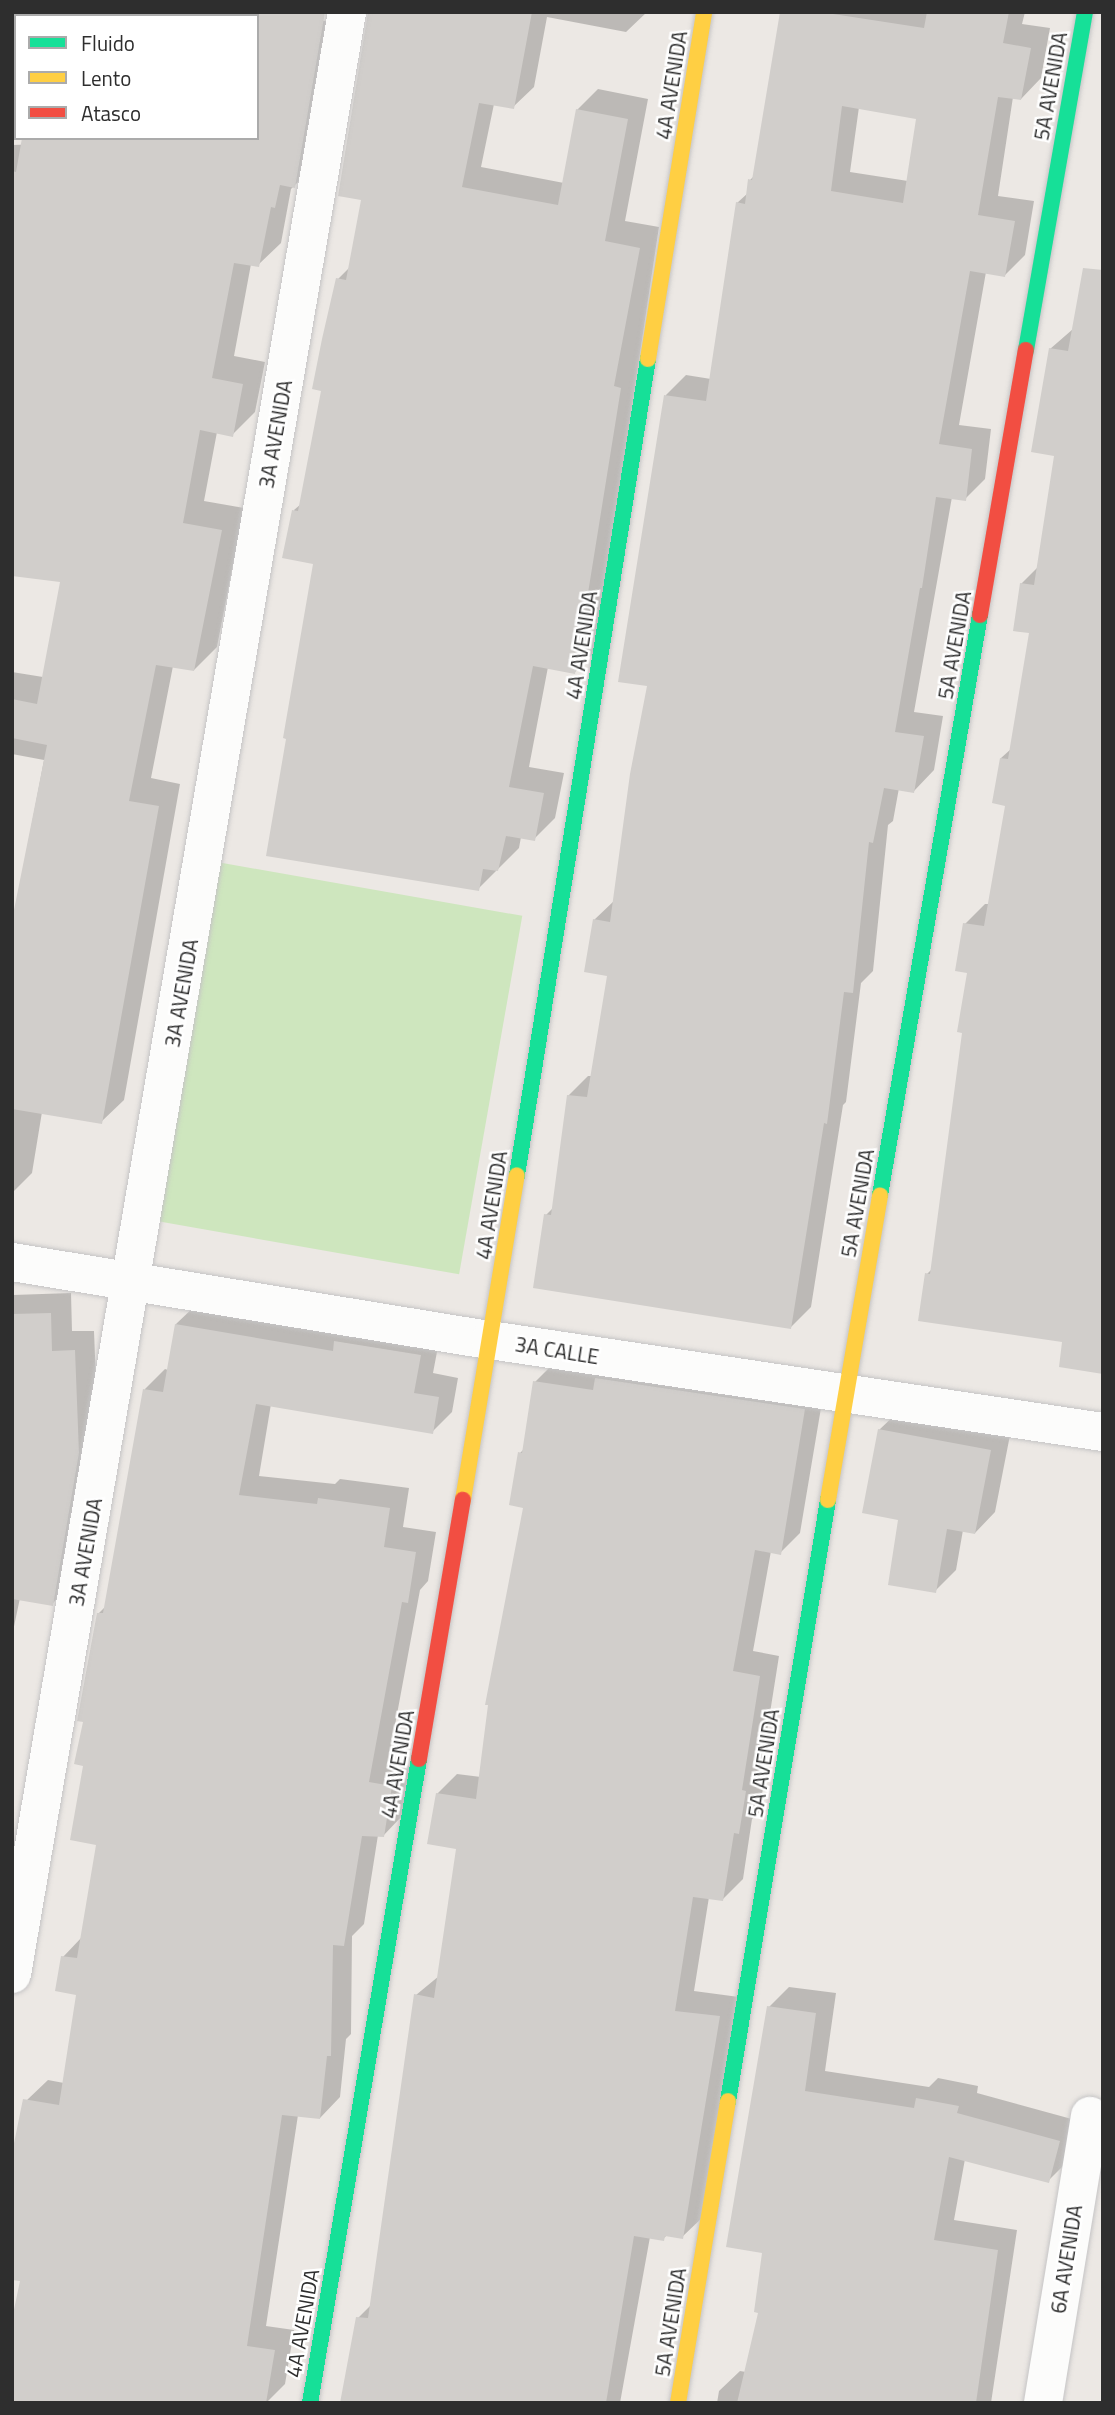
<!DOCTYPE html>
<style>
body{margin:0}
#map{position:relative;width:1115px;height:2415px;overflow:hidden;background:#ece8e4;font-family:"Titillium Web",sans-serif}
div>[style]{position:absolute}
.green>*{inset:0;background:#cee6be;transform-origin:0 0}
.shadow>*{inset:0;background:#0003}
.building>*{inset:0;background:#d1cecb}
.roads{filter:drop-shadow(0 0 2px #c5c4c5) drop-shadow(0 0 2px #c5c4c5)}
.street>*{height:38px;margin:-19px;padding:0 19px;transform-origin:19px;border-radius:19px;background:#fcfcfb}
.fast>*{height:16px;margin:-8px;padding:0 8px;transform-origin:8px;border-radius:8px;background:#16e098}
.slow>*{height:16px;margin:-8px;padding:0 8px;transform-origin:8px;border-radius:8px;background:#ffcf43}
.jam>*{height:16px;margin:-8px;padding:0 8px;transform-origin:8px;border-radius:8px;background:#f24e42}
span{translate:-50% -50%;white-space:nowrap;text-align:center;line-height:1.15;-webkit-text-stroke:5px #fff;paint-order:stroke}
.street-label{font-size:21px;color:#2e2e2e}
.frame{position:absolute;inset:0;border:14px solid #2e2e2e;pointer-events:none}
.legend{position:absolute;left:14px;top:14px;width:245px;height:126px;box-sizing:border-box;background:#fff;border:2px solid #ababab;margin:0;padding:9px 12px;list-style:none;font-size:21px;color:#2e2e2e}
.legend li{display:flex;align-items:center;gap:14px;height:35px}
.legend b{width:35px;border:2px solid #ababab}
</style>
<div id="map">
<div class="green">
<i style="left:217px;top:862px;width:310px;height:364px;rotate:10deg"></i>
</div>
<div class="shadow">
<i style="clip-path:polygon(191px 12px,293px 12px,293px 15px,341px 24px,317px 163px,291px 189px,281px 243px,258px 265px,251px 264px,234px 356px,265px 362px,255px 412px,232px 435px,217px 432px,204px 501px,244px 508px,217px 647px,194px 670px,173px 666px,151px 778px,180px 784px,124px 1100px,101px 1122px,42px 1112px,32px 1173px,12px 1193px,12px 928px,44px 760px,12px 754px,12px 672px,43px 677px,62px 581px,12px 574px,12px 145px,257px 138px,257px 16px,189px 16px)"></i>
<i style="clip-path:polygon(370px 12px,647px 12px,626px 32px,547px 17px,534px 87px,513px 107px,494px 104px,481px 167px,564px 183px,577px 110px,598px 89px,648px 99px,625px 221px,659px 227px,595px 652px,575px 672px,548px 667px,529px 767px,564px 773px,555px 818px,534px 839px,521px 837px,519px 848px,478px 889px,315px 562px,294px 510px,301px 504px,323px 389px,338px 279px,350px 267px,363px 199px)"></i>
<i style="clip-path:polygon(evenodd,781px 12px,1025px 12px,1022px 24px,1050px 28px,1041px 78px,1021px 99px,1013px 97px,998px 196px,1034px 201px,1025px 255px,1005px 275px,986px 272px,959px 425px,991px 429px,985px 479px,965px 499px,952px 497px,914px 712px,943px 716px,934px 770px,914px 791px,899px 788px,893px 821px,888px 825px,873px 971px,861px 983px,846px 1102px,843px 1105px,811px 1307px,791px 1327px,546px 1215px,554px 1207px,568px 1096px,588px 1076px,592px 1076px,609px 974px,594px 920px,615px 900px,649px 685px,666px 395px,686px 375px,711px 379px,737px 203px,748px 193px,750px 180px,755px 175px,781px 12px,859px 107px,918px 118px,908px 181px,850px 172px,859px 107px)"></i>
<i style="clip-path:polygon(1103px 269px,1103px 1372px,1064px 1341px,927px 1274px,932px 1269px,964px 1032px,969px 971px,965px 924px,985px 904px,990px 904px,1007px 804px,1001px 758px,1011px 749px,1031px 631px,1021px 584px,1039px 566px,1056px 455px,1050px 349px,1073px 329px,1101px 280px)"></i>
<i style="clip-path:polygon(12px 1283px,13px 1295px,71px 1293px,72px 1331px,94px 1331px,98px 1431px,72px 1584px,52px 1604px,20px 1598px,12px 1636px)"></i>
<i style="clip-path:polygon(197px 1304px,440px 1336px,433px 1373px,458px 1378px,452px 1412px,432px 1432px,271px 1404px,259px 1476px,335px 1484px,340px 1479px,409px 1488px,403px 1527px,436px 1532px,428px 1581px,420px 1590px,388px 1763px,411px 1766px,403px 1815px,383px 1836px,378px 1835px,364px 1924px,352px 1936px,351px 2034px,346px 2039px,340px 2097px,320px 2118px,298px 2115px,266px 2326px,294px 2330px,285px 2384px,266px 2403px,12px 2403px,22px 2280px,27px 2100px,48px 2080px,64px 2083px,78px 1994px,63px 1957px,82px 1937px,98px 1843px,85px 1765px,85px 1720px,98px 1614px,106px 1606px,145px 1389px,165px 1369px,168px 1370px,176px 1324px)"></i>
<i style="clip-path:polygon(555px 1362px,824px 1390px,800px 1533px,780px 1553px,771px 1551px,753px 1651px,779px 1656px,761px 1770px,766px 1771px,759px 1812px,752px 1819px,743px 1879px,723px 1899px,709px 1897px,694px 1991px,739px 1997px,703px 2217px,682px 2237px,668px 2234px,663px 2239px,650px 2237px,620px 2403px,342px 2403px,358px 2318px,372px 2304px,416px 1995px,439px 1976px,458px 1848px,437px 1794px,457px 1774px,481px 1777px,525px 1506px,520px 1453px,525px 1448px,535px 1382px)"></i>
<i style="clip-path:polygon(900px 1410px,1011px 1430px,995px 1512px,975px 1533px,963px 1530px,956px 1570px,935px 1591px,900px 1519px,879px 1430px)"></i>
<i style="clip-path:polygon(789px 1987px,836px 1993px,825px 2071px,929px 2087px,938px 2078px,978px 2086px,977px 2093px,1079px 2121px,1068px 2161px,1048px 2181px,965px 2159px,954px 2220px,1017px 2230px,991px 2403px,717px 2403px,719px 2391px,740px 2371px,746px 2372px,760px 2311px,764px 2252px,769px 2007px)"></i>
</div>
<div class="building">
<i style="clip-path:polygon(257px 12px,325px 12px,295px 188px,280px 185px,275px 208px,271px 207px,259px 267px,234px 263px,212px 378px,243px 384px,233px 437px,200px 430px,183px 523px,222px 530px,194px 671px,156px 665px,129px 801px,159px 806px,102px 1124px,12px 1109px,12px 920px,47px 745px,12px 738px,12px 699px,37px 704px,60px 582px,12px 576px,12px 171px,16px 172px,22px 138px,257px 138px)"></i>
<i style="clip-path:polygon(368px 12px,532px 12px,514px 109px,479px 103px,462px 187px,558px 205px,576px 109px,628px 119px,605px 241px,640px 248px,614px 386px,621px 388px,575px 674px,533px 666px,509px 787px,544px 793px,535px 841px,506px 836px,498px 871px,483px 869px,479px 891px,266px 856px,286px 739px,283px 738px,313px 564px,282px 558px,292px 510px,298px 511px,321px 391px,312px 389px,322px 339px,336px 278px,346px 280px,361px 200px,338px 196px)"></i>
<i style="clip-path:polygon(evenodd,780px 12px,820px 12px,924px 28px,927px 12px,1009px 12px,1003px 43px,1031px 48px,1021px 100px,998px 97px,978px 215px,1015px 221px,1005px 277px,970px 271px,939px 444px,972px 449px,966px 501px,936px 497px,922px 588px,920px 588px,895px 732px,924px 736px,914px 793px,884px 788px,873px 843px,869px 842px,853px 993px,844px 992px,827px 1124px,824px 1123px,791px 1329px,533px 1288px,544px 1214px,551px 1215px,567px 1095px,587px 1097px,607px 976px,584px 972px,593px 919px,610px 922px,630px 774px,647px 686px,618px 682px,664px 395px,706px 401px,736px 202px,745px 204px,748px 179px,752px 180px,780px 12px,842px 106px,916px 119px,903px 203px,831px 191px,842px 106px)"></i>
<i style="clip-path:polygon(1083px 268px,1103px 270px,1103px 1374px,1059px 1367px,1062px 1342px,918px 1321px,925px 1273px,930px 1274px,962px 1033px,957px 1032px,967px 973px,955px 971px,963px 923px,984px 926px,1005px 806px,992px 803px,1000px 758px,1008px 759px,1029px 633px,1013px 631px,1020px 583px,1034px 585px,1054px 456px,1031px 452px,1049px 348px,1068px 351px)"></i>
<i style="clip-path:polygon(51px 1313px,52px 1351px,75px 1350px,79px 1453px,53px 1606px,12px 1599px,12px 1314px)"></i>
<i style="clip-path:polygon(175px 1324px,333px 1351px,334px 1341px,421px 1355px,414px 1393px,439px 1397px,433px 1434px,256px 1404px,239px 1495px,317px 1504px,318px 1498px,390px 1508px,384px 1547px,416px 1552px,408px 1603px,402px 1602px,369px 1782px,392px 1786px,384px 1837px,362px 1836px,344px 1946px,333px 1945px,331px 2056px,327px 2056px,320px 2119px,282px 2115px,247px 2346px,275px 2350px,266px 2403px,12px 2403px,12px 2319px,20px 2281px,12px 2280px,12px 2153px,23px 2099px,59px 2105px,76px 1995px,55px 1991px,61px 1956px,77px 1958px,96px 1845px,70px 1840px,83px 1766px,74px 1764px,83px 1722px,77px 1721px,97px 1613px,103px 1613px,143px 1389px,163px 1392px)"></i>
<i style="clip-path:polygon(595px 1378px,805px 1409px,781px 1555px,755px 1550px,733px 1671px,760px 1676px,742px 1790px,746px 1791px,739px 1834px,734px 1833px,723px 1901px,693px 1897px,675px 2011px,720px 2016px,683px 2239px,665px 2236px,664px 2241px,634px 2236px,606px 2403px,340px 2403px,356px 2317px,368px 2318px,414px 1994px,434px 1998px,456px 1849px,427px 1844px,436px 1793px,476px 1799px,488px 1705px,485px 1705px,523px 1508px,509px 1505px,518px 1452px,522px 1453px,533px 1381px,593px 1390px)"></i>
<i style="clip-path:polygon(878px 1429px,991px 1450px,975px 1534px,947px 1529px,936px 1593px,888px 1585px,898px 1520px,862px 1513px)"></i>
<i style="clip-path:polygon(767px 2006px,816px 2013px,805px 2091px,914px 2108px,916px 2098px,959px 2106px,957px 2113px,1060px 2141px,1049px 2183px,949px 2157px,934px 2240px,998px 2250px,976px 2403px,737px 2403px,758px 2313px,754px 2312px,762px 2253px,726px 2247px)"></i>
</div>
<div class="roads">
<div class="street">
<i style="left:12px;top:1262px;width:484px;rotate:9.3deg"></i>
<i style="left:490px;top:1340px;width:620px;rotate:8.54deg"></i>
<i style="left:12px;top:1974px;width:1990px;rotate:-80.31deg"></i>
<i style="left:1043px;top:2403px;width:291px;rotate:-80.7deg"></i>
</div>
<div class="fast">
<i style="left:1026px;top:350px;width:343px;rotate:-80.1deg"></i>
<i style="left:517px;top:1175px;width:826px;rotate:-80.88deg"></i>
<i style="left:880px;top:1195px;width:589px;rotate:-80.22deg"></i>
<i style="left:728px;top:2101px;width:609px;rotate:-80.55deg"></i>
<i style="left:310px;top:2403px;width:653px;rotate:-80.39deg"></i>
</div>
<div class="slow">
<i style="left:648px;top:359px;width:351px;rotate:-80.8deg"></i>
<i style="left:463px;top:1500px;width:329px;rotate:-80.6deg"></i>
<i style="left:828px;top:1500px;width:309px;rotate:-80.3deg"></i>
<i style="left:678px;top:2403px;width:306px;rotate:-80.6deg"></i>
</div>
<div class="jam">
<i style="left:980px;top:615px;width:269px;rotate:-80.2deg"></i>
<i style="left:419px;top:1759px;width:263px;rotate:-80.4deg"></i>
</div>
</div>
<div class="street-label">
<span style="left:671px;top:85px;rotate:-81deg">4A AVENIDA</span>
<span style="left:1050px;top:86px;rotate:-80deg">5A AVENIDA</span>
<span style="left:275px;top:434px;rotate:-80deg">3A AVENIDA</span>
<span style="left:581px;top:645px;rotate:-81deg">4A AVENIDA</span>
<span style="left:954px;top:645px;rotate:-80deg">5A AVENIDA</span>
<span style="left:181px;top:993px;rotate:-80deg">3A AVENIDA</span>
<span style="left:857px;top:1203px;rotate:-80deg">5A AVENIDA</span>
<span style="left:491px;top:1205px;rotate:-81deg">4A AVENIDA</span>
<span style="left:557px;top:1350px;rotate:9deg">3A CALLE</span>
<span style="left:85px;top:1552px;rotate:-80deg">3A AVENIDA</span>
<span style="left:763px;top:1763px;rotate:-81deg">5A AVENIDA</span>
<span style="left:397px;top:1764px;rotate:-80deg">4A AVENIDA</span>
<span style="left:1066px;top:2259px;rotate:-81deg">6A AVENIDA</span>
<span style="left:670px;top:2322px;rotate:-81deg">5A AVENIDA</span>
<span style="left:302px;top:2323px;rotate:-80deg">4A AVENIDA</span>
</div>
<div class="frame"></div>
<ul class="legend">
<li><b style="height:9px;background:#16e098"></b>Fluido</li>
<li><b style="height:9px;background:#ffcf43"></b>Lento</li>
<li><b style="height:9px;background:#f24e42"></b>Atasco</li>
</ul>
</div>
